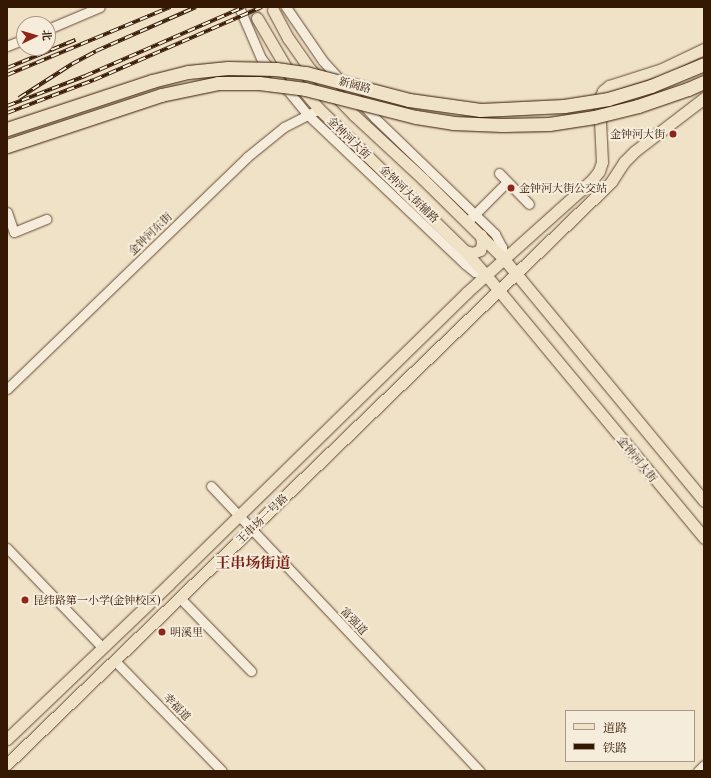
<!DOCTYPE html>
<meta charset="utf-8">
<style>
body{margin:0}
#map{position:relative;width:711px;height:778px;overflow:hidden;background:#f0e2c7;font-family:"Libre Caslon Text","Noto Serif SC",serif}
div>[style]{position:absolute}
.major-tunnel>*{height:11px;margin-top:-5.5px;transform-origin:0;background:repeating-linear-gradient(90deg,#cbbaa0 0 11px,transparent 0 16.5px)}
.roads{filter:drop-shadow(0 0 1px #644a35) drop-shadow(0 0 1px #644a35)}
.minor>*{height:9px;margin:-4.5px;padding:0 4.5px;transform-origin:4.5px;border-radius:4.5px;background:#f5ecdb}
.major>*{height:11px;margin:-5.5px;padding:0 5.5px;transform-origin:5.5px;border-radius:5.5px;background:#f0e2c7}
.rail>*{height:4px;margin-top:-2px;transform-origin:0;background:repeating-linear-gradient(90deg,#f5ecdb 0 8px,#351804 0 16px);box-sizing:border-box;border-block:1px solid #351804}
.bridges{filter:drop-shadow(0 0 1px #351804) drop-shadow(0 0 1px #351804)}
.highway-bridge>*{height:13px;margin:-6.5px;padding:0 6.5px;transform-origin:6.5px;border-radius:6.5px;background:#f0e2c7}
.dots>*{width:11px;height:11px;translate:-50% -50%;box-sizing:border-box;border:2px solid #f5ecdb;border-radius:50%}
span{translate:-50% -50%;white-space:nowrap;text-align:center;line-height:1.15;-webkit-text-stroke:4px #f5ecdb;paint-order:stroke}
.street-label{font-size:11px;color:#351804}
.poi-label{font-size:11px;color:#351804}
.right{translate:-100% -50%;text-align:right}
.left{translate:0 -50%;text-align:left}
.district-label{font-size:15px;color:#7a1f14;font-weight:700}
.frame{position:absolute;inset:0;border:8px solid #351804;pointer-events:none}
.legend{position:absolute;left:565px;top:710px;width:130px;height:52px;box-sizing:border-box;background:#f5ecdb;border:1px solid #a89785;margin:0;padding:5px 7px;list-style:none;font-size:12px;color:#351804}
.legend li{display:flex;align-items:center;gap:8px;height:20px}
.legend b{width:20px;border:1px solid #a89785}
.north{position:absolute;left:16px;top:16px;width:40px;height:40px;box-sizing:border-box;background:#f5ecdb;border:1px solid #a89785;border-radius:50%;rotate:85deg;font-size:11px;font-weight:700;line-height:16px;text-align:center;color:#351804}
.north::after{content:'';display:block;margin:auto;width:14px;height:18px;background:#8f2418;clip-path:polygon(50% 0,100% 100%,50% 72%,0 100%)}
</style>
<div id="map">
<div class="major-tunnel">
<i style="left:253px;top:7px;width:12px;rotate:70deg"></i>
</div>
<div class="roads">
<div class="minor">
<i style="left:239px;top:7px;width:56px;rotate:66.7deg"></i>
<i style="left:261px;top:58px;width:74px;rotate:50.5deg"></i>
<i style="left:308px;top:115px;width:216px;rotate:43.5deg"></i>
<i style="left:465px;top:264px;width:13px;rotate:39deg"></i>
<i style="left:475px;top:272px;width:11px;rotate:15deg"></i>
<i style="left:286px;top:7px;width:65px;rotate:55.6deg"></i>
<i style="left:323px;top:61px;width:77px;rotate:47.6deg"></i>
<i style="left:375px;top:118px;width:167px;rotate:44deg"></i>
<i style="left:495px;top:234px;width:15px;rotate:62deg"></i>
<i style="left:502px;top:247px;width:12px;rotate:81deg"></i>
<i style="left:48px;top:29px;width:56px;rotate:-22.9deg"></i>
<i style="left:7px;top:46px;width:18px;rotate:-22deg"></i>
<i style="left:499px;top:173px;width:43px;rotate:45.9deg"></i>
<i style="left:7px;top:212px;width:21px;rotate:71deg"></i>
<i style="left:14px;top:232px;width:35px;rotate:-22deg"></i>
<i style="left:471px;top:218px;width:51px;rotate:-45deg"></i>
<i style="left:7px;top:389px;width:334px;rotate:-44deg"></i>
<i style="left:247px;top:157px;width:48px;rotate:-39deg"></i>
<i style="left:284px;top:127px;width:39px;rotate:-27deg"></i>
<i style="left:211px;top:486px;width:392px;rotate:46.7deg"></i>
<i style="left:7px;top:548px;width:137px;rotate:46.2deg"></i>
<i style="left:180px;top:598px;width:102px;rotate:45.8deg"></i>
<i style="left:115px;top:661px;width:153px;rotate:45.8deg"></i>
<i style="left:698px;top:771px;width:8px;rotate:-45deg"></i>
</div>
<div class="major">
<i style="left:273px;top:10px;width:32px;rotate:62deg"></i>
<i style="left:288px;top:38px;width:38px;rotate:55deg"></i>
<i style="left:310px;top:69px;width:64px;rotate:46.3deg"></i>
<i style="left:354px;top:115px;width:94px;rotate:42.8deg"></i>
<i style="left:423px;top:179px;width:114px;rotate:44.6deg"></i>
<i style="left:504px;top:259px;width:314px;rotate:50.4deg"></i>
<i style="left:257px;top:18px;width:67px;rotate:59.6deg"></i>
<i style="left:291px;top:76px;width:43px;rotate:49.7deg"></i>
<i style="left:319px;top:109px;width:204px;rotate:44.2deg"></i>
<i style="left:465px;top:251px;width:32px;rotate:49deg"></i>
<i style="left:486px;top:275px;width:342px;rotate:50.3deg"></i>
<i style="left:465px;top:251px;width:8px;rotate:14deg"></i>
<i style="left:473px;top:253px;width:8px;rotate:-23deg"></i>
<i style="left:480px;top:250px;width:6px;rotate:-72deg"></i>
<i style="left:482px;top:244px;width:9px;rotate:-96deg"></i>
<i style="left:7px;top:739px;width:224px;rotate:-43.7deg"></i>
<i style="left:169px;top:584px;width:416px;rotate:-44.4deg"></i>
<i style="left:466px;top:293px;width:169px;rotate:-41.9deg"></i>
<i style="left:592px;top:180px;width:11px;rotate:-52deg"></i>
<i style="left:599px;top:171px;width:9px;rotate:-72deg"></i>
<i style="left:602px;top:162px;width:62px;rotate:-92.8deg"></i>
<i style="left:599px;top:100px;width:10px;rotate:-66deg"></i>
<i style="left:603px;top:91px;width:8px;rotate:-40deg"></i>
<i style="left:609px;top:86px;width:56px;rotate:-17.8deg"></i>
<i style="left:662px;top:69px;width:47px;rotate:-25.5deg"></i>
<i style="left:7px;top:764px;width:839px;rotate:-43.94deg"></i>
<i style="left:611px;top:182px;width:24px;rotate:-57deg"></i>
<i style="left:624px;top:162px;width:16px;rotate:-45deg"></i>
<i style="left:635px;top:151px;width:87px;rotate:-37.5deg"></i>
</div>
</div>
<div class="rail">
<i style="left:7px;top:68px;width:74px;rotate:-22.4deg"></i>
<i style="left:7px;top:75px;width:177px;rotate:-22.6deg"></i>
<i style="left:19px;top:98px;width:63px;rotate:-32.7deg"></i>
<i style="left:72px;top:64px;width:27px;rotate:-28deg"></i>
<i style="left:96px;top:51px;width:109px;rotate:-23.7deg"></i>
<i style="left:7px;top:106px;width:84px;rotate:-21deg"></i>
<i style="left:85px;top:76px;width:173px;rotate:-23.5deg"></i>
<i style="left:7px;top:113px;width:93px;rotate:-20.8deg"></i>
<i style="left:94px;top:80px;width:183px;rotate:-23.5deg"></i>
</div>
<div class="bridges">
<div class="highway-bridge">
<i style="left:7px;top:129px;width:153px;rotate:-18.3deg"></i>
<i style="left:152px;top:81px;width:37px;rotate:-14deg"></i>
<i style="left:188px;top:72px;width:40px;rotate:-5.7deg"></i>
<i style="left:228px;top:68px;width:48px;rotate:1.2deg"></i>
<i style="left:276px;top:69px;width:30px;rotate:8deg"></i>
<i style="left:306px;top:73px;width:106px;rotate:14.7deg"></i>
<i style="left:409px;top:100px;width:72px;rotate:8deg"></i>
<i style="left:480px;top:110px;width:84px;rotate:-2.7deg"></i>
<i style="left:564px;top:106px;width:45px;rotate:-9deg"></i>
<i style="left:608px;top:99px;width:45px;rotate:-16.8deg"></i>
<i style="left:651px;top:86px;width:57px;rotate:-22.5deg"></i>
<i style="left:7px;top:146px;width:162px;rotate:-18.3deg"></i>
<i style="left:161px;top:95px;width:58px;rotate:-11.9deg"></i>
<i style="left:218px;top:83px;width:41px"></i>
<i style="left:259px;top:83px;width:46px;rotate:7.4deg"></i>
<i style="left:305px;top:89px;width:114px;rotate:14.2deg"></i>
<i style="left:416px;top:117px;width:37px;rotate:9deg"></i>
<i style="left:453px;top:123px;width:49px;rotate:2.3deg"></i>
<i style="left:502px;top:125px;width:47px;rotate:-1.2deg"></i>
<i style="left:549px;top:124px;width:46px;rotate:-8.8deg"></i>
<i style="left:594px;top:117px;width:45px;rotate:-14deg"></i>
<i style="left:638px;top:106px;width:53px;rotate:-18.8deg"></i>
<i style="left:688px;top:89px;width:17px;rotate:-24deg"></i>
</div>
</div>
<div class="dots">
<i style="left:673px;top:134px;background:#8f2418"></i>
<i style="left:511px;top:188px;background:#8f2418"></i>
<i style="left:25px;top:600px;background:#8f2418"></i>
<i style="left:162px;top:632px;background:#8f2418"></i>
</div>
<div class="street-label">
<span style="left:355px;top:85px;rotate:15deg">新阔路</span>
<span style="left:349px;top:138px;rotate:44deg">金钟河大街</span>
<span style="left:409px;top:194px;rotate:44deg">金钟河大街辅路</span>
<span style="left:150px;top:234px;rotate:-44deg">金钟河东街</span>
<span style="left:637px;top:459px;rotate:51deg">金钟河大街</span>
<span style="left:262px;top:519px;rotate:-44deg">王串场一号路</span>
<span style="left:354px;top:621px;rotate:47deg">富强道</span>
<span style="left:177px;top:707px;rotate:46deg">幸福道</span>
</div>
<div class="poi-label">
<span class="right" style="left:665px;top:134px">金钟河大街</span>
<span class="left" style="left:519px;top:188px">金钟河大街公交站</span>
<span class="left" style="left:33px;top:600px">昆纬路第一小学(金钟校区)</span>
<span class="left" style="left:170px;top:632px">明溪里</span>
</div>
<div class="district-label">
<span style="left:253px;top:563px">王串场街道</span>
</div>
<div class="frame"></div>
<ul class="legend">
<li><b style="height:5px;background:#f0e2c7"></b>道路</li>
<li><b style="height:5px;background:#351804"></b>铁路</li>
</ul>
<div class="north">北</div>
</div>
